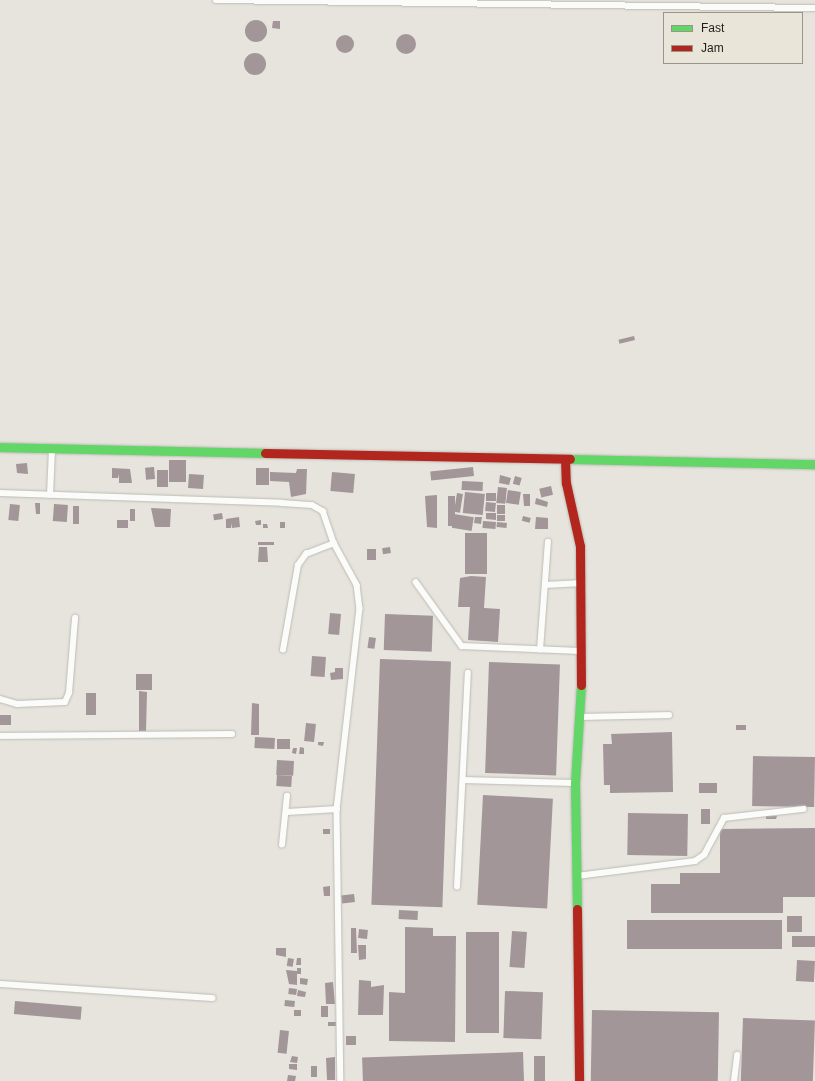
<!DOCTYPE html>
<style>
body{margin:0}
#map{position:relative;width:815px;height:1081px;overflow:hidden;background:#e6e4dd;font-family:Arial,sans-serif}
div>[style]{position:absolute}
.building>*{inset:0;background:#a29698;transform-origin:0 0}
.round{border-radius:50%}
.roads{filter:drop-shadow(0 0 1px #bdbbb5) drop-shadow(0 0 1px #bdbbb5)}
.lane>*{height:5.5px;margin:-2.75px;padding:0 2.75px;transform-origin:2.75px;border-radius:2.75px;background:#fbfbfa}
.fast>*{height:9px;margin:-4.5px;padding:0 4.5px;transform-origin:4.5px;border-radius:4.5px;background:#63d668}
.jam>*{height:9px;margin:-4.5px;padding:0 4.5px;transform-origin:4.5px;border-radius:4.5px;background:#b3261e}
span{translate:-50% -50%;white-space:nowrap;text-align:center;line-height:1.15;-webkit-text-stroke:4px #eae5d9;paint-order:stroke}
.legend{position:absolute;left:663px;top:12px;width:140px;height:52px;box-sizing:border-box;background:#eae5d9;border:1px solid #99958d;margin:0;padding:5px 7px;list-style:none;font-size:12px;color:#201e1a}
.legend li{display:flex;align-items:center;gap:8px;height:20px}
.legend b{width:20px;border:1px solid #99958d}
</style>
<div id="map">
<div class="building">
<i class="round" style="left:245px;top:20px;width:22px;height:22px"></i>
<i style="clip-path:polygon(273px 21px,280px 21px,280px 29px,272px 28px)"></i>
<i class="round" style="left:396px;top:34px;width:20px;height:20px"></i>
<i class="round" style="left:336px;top:35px;width:18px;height:18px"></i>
<i class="round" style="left:244px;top:53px;width:22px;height:22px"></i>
<i style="left:634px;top:336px;width:4px;height:16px;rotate:76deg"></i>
<i style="left:169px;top:460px;width:17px;height:22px"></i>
<i style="clip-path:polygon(27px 463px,28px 474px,17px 473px,16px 464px)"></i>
<i style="left:154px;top:467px;width:12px;height:9px;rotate:85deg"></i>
<i style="left:473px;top:467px;width:9px;height:43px;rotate:84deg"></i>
<i style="clip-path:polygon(112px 468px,130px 469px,132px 483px,119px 483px,119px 474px,118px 478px,112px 478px)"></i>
<i style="left:256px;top:468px;width:13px;height:17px"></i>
<i style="clip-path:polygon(297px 469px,307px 469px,306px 494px,291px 497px,289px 482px,270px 481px,270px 472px,296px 473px)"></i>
<i style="left:157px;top:470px;width:11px;height:17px"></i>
<i style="left:332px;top:472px;width:23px;height:19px;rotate:5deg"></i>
<i style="left:189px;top:474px;width:15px;height:14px;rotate:4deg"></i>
<i style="clip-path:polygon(500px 475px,511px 478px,509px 485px,499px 483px)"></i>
<i style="left:515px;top:476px;width:7px;height:8px;rotate:16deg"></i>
<i style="left:462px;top:481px;width:21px;height:9px;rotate:3deg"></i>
<i style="left:551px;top:486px;width:9px;height:12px;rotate:77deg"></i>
<i style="left:498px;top:487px;width:9px;height:16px;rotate:6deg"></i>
<i style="left:508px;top:490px;width:13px;height:13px;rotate:9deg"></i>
<i style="left:465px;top:492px;width:20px;height:21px;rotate:6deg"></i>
<i style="left:457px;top:493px;width:6px;height:19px;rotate:9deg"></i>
<i style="left:486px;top:493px;width:10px;height:8px"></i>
<i style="clip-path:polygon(523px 494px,530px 494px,530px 506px,524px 506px)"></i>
<i style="clip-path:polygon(437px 495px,437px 528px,427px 527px,425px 496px)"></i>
<i style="left:448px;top:496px;width:7px;height:30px"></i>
<i style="clip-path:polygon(536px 498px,548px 502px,547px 507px,535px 504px)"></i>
<i style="left:486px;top:502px;width:10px;height:9px;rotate:6deg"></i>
<i style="clip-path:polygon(35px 503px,40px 503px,40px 514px,36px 514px)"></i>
<i style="left:10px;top:504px;width:10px;height:16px;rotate:6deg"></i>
<i style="left:54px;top:504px;width:14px;height:17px;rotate:4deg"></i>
<i style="left:497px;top:505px;width:8px;height:9px"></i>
<i style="left:73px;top:506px;width:6px;height:18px"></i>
<i style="clip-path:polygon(151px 508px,171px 509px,170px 527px,155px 527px)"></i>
<i style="left:130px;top:509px;width:5px;height:12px"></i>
<i style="left:222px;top:513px;width:6px;height:9px;rotate:81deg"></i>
<i style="clip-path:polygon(486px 513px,496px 513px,496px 520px,486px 519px)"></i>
<i style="left:454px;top:514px;width:20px;height:14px;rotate:9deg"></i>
<i style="left:497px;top:515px;width:8px;height:6px"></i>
<i style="left:523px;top:516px;width:8px;height:5px;rotate:14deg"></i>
<i style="clip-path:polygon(239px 517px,240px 527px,232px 528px,231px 523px,231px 528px,226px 528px,226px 519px)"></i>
<i style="clip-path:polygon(475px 517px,482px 517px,481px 524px,474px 523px)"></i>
<i style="clip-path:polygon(536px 517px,548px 518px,548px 529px,535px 529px)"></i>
<i style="left:117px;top:520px;width:11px;height:8px"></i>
<i style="clip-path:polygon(261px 520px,261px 525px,256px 525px,255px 521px)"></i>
<i style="left:483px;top:521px;width:13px;height:7px;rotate:4deg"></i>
<i style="left:280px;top:522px;width:5px;height:6px"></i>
<i style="left:497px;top:522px;width:10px;height:5px;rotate:6deg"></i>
<i style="clip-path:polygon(263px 524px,267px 524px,268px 528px,263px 528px)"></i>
<i style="left:465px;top:533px;width:22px;height:41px"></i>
<i style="left:274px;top:542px;width:3px;height:16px;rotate:90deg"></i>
<i style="clip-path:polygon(259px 547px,267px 547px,268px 562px,258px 562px)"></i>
<i style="left:390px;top:547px;width:6px;height:8px;rotate:81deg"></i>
<i style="left:367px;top:549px;width:9px;height:11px"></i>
<i style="clip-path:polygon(471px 576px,486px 577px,484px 608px,500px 609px,498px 642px,468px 640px,470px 607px,458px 607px,460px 578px)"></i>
<i style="left:330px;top:613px;width:11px;height:21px;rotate:5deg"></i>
<i style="left:385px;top:614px;width:48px;height:36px;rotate:2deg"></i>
<i style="left:369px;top:637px;width:7px;height:11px;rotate:8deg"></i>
<i style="left:312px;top:656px;width:14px;height:20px;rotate:4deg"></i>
<i style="left:380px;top:659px;width:71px;height:246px;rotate:2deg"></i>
<i style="left:489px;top:662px;width:71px;height:111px;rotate:2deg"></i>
<i style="clip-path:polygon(335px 668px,343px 668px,343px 679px,331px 680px,330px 673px,335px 672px)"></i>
<i style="left:136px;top:674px;width:16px;height:16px"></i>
<i style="clip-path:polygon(139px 691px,147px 692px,146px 731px,139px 731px)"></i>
<i style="left:86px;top:693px;width:10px;height:22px"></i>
<i style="clip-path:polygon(252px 703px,259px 704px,259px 735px,251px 735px)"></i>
<i style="left:0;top:715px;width:11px;height:10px"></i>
<i style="left:306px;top:723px;width:10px;height:18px;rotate:6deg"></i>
<i style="left:736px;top:725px;width:10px;height:5px"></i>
<i style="clip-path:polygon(672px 732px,673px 792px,610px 793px,610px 785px,604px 785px,603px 744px,612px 744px,611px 734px)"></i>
<i style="left:255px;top:737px;width:20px;height:11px;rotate:3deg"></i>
<i style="left:277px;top:739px;width:13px;height:10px"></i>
<i style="clip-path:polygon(318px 742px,324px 742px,323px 746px,318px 745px)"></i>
<i style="clip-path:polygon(300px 747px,304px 748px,304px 754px,299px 754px)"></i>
<i style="clip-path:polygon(293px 748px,297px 748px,296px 754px,292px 753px)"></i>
<i style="left:753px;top:756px;width:62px;height:50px;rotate:1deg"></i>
<i style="left:277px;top:760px;width:17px;height:15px;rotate:3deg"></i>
<i style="left:277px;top:775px;width:15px;height:11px;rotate:4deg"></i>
<i style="left:699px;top:783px;width:18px;height:10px"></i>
<i style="left:483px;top:795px;width:70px;height:110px;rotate:3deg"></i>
<i style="left:701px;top:809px;width:9px;height:15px"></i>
<i style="left:628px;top:813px;width:60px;height:42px;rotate:1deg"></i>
<i style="clip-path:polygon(766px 815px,777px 816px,776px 819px,766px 819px)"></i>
<i style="clip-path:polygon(815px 828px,815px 897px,783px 897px,783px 913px,651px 913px,651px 884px,680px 884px,680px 873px,720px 873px,720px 829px)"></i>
<i style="left:323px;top:829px;width:7px;height:5px"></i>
<i style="clip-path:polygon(330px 886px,330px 896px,324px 896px,323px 887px)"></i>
<i style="left:354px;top:894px;width:8px;height:13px;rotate:83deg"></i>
<i style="left:399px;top:910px;width:19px;height:9px;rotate:3deg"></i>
<i style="left:787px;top:916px;width:15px;height:16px"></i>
<i style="left:627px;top:920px;width:155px;height:29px"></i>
<i style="clip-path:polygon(405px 927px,433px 928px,433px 936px,456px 936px,455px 1042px,389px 1041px,389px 992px,405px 993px)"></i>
<i style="clip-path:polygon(351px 928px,356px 928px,357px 953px,351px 953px)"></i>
<i style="left:359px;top:929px;width:9px;height:9px;rotate:6deg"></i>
<i style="left:512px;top:931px;width:15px;height:36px;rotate:4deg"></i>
<i style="left:466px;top:932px;width:33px;height:101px"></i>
<i style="left:815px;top:936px;width:11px;height:23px;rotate:90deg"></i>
<i style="clip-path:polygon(358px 945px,366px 945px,366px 959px,359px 960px)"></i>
<i style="clip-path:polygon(276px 948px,286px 948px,286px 957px,276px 955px)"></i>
<i style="left:288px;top:958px;width:6px;height:8px;rotate:9deg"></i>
<i style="clip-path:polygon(297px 958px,301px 958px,301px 965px,296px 965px)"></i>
<i style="left:797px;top:960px;width:18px;height:21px;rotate:3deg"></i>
<i style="clip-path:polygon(297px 968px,301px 968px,301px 974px,297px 974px,297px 985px,289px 984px,286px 970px,297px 971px)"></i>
<i style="clip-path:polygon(300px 978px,308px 979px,307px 985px,300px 984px)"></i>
<i style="clip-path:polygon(359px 980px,371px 981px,371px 987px,384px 985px,383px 1015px,358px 1015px)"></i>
<i style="clip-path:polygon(333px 982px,335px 1004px,326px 1004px,325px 983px)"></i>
<i style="left:289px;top:988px;width:8px;height:6px;rotate:7deg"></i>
<i style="clip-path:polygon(298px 990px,306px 992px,305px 997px,297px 996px)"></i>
<i style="left:505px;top:991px;width:38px;height:47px;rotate:2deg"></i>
<i style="left:285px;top:1000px;width:10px;height:6px;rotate:6deg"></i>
<i style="left:15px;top:1001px;width:67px;height:13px;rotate:5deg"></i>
<i style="left:321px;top:1006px;width:7px;height:11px"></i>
<i style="left:294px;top:1010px;width:7px;height:6px"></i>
<i style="left:592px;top:1010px;width:127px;height:71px;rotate:1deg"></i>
<i style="left:743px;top:1018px;width:72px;height:63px;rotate:2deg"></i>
<i style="left:328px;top:1022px;width:8px;height:4px"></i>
<i style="left:280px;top:1030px;width:9px;height:23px;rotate:6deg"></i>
<i style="left:346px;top:1036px;width:10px;height:9px"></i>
<i style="left:523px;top:1052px;width:29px;height:161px;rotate:88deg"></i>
<i style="clip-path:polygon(292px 1056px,298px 1057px,297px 1063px,290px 1062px)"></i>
<i style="left:534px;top:1056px;width:11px;height:25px"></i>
<i style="clip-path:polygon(335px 1057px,335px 1080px,327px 1080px,326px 1058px)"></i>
<i style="clip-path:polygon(289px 1064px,297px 1064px,297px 1070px,289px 1069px)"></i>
<i style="left:311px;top:1066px;width:6px;height:11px"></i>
<i style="clip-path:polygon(288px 1075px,296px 1076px,295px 1081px,287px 1081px)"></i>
</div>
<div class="roads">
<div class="lane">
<i style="left:216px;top:0;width:599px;rotate:0.77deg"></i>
<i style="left:0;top:493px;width:282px;rotate:2deg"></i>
<i style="left:282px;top:503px;width:30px;rotate:4deg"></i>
<i style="left:312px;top:505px;width:13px;rotate:29deg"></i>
<i style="left:323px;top:511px;width:34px;rotate:71deg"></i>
<i style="left:334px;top:543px;width:48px;rotate:61.3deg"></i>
<i style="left:357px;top:585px;width:23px;rotate:83deg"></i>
<i style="left:360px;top:608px;width:202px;rotate:96.5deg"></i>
<i style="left:337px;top:809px;width:272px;rotate:89.2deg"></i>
<i style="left:50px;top:495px;width:46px;rotate:-87.5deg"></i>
<i style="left:416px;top:582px;width:79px;rotate:54.3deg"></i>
<i style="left:462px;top:646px;width:118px;rotate:2.4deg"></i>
<i style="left:545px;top:585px;width:37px;rotate:-3deg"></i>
<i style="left:283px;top:650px;width:86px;rotate:-80deg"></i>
<i style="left:298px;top:565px;width:14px;rotate:-54deg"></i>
<i style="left:306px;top:554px;width:30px;rotate:-21deg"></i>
<i style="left:540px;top:650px;width:108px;rotate:-85.8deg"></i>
<i style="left:0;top:699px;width:18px;rotate:16deg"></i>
<i style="left:17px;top:704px;width:48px;rotate:-2.4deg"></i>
<i style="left:65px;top:702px;width:10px;rotate:-66deg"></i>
<i style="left:69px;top:693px;width:75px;rotate:-85.4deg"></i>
<i style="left:583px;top:717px;width:86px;rotate:-1.3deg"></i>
<i style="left:0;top:736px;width:232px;rotate:-0.5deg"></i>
<i style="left:463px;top:780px;width:110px;rotate:1.6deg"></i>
<i style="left:287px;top:812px;width:50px;rotate:-3.4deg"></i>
<i style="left:282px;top:845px;width:49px;rotate:-84.2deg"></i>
<i style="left:577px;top:876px;width:119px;rotate:-7.2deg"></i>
<i style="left:695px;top:861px;width:11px;rotate:-34deg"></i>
<i style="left:704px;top:855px;width:42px;rotate:-61.6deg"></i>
<i style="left:724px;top:818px;width:80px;rotate:-6.5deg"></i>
<i style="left:457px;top:887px;width:214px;rotate:-87.1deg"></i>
<i style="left:0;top:984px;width:213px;rotate:3.8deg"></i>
<i style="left:734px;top:1081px;width:26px;rotate:-83deg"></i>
</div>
<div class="fast">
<i style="left:0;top:447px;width:265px;rotate:1.3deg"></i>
<i style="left:570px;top:459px;width:245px;rotate:1.2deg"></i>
<i style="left:577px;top:909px;width:126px;rotate:-90.9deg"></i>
<i style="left:575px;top:783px;width:98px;rotate:-86.5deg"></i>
</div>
<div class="jam">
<i style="left:265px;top:453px;width:305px;rotate:1.1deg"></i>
<i style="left:565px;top:459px;width:24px;rotate:88deg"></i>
<i style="left:566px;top:483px;width:65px;rotate:77.5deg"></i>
<i style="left:580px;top:546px;width:139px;rotate:89.6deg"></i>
<i style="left:577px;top:909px;width:172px;rotate:89.3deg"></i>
</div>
</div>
<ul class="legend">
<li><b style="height:5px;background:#63d668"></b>Fast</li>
<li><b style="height:5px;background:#b3261e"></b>Jam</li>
</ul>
</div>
